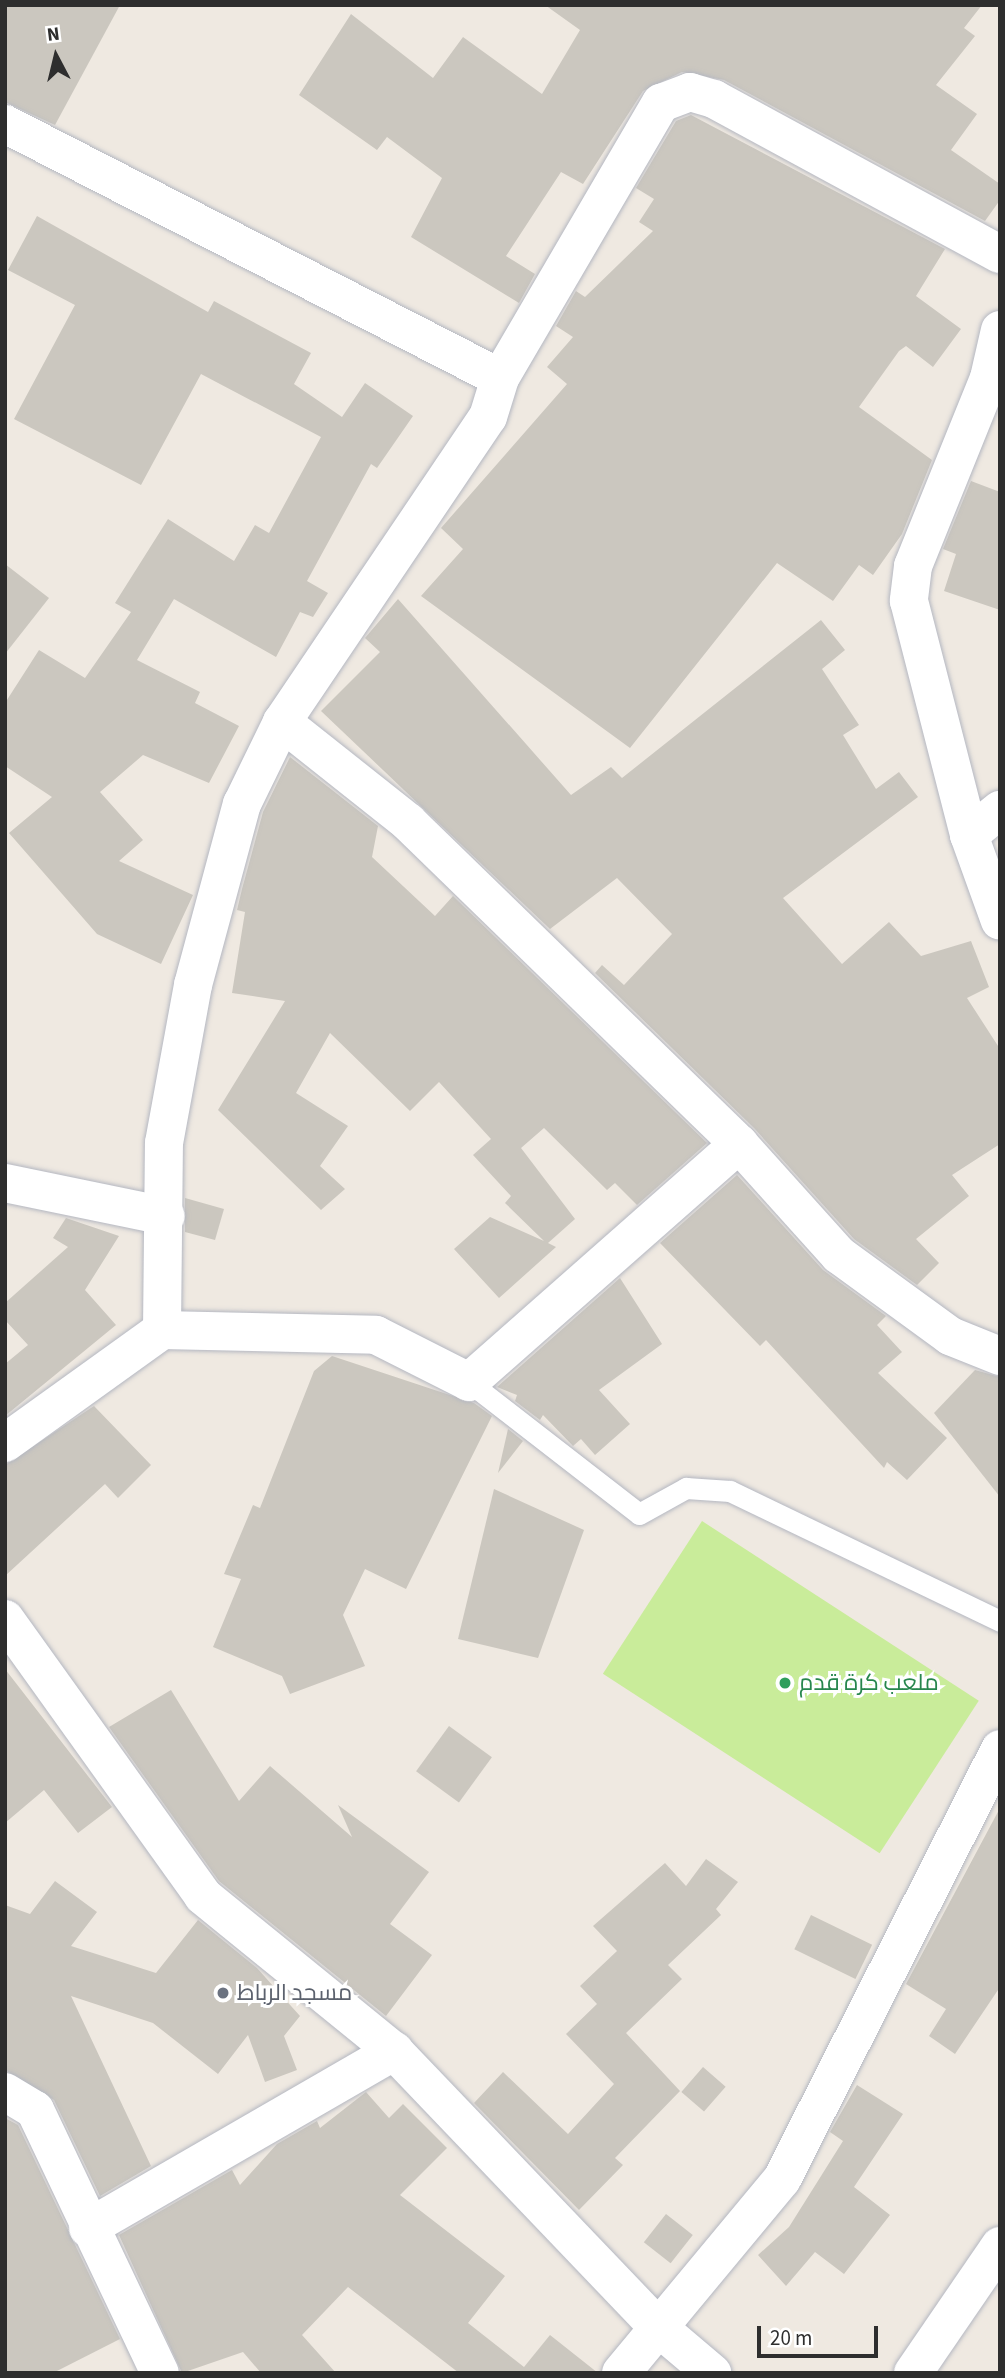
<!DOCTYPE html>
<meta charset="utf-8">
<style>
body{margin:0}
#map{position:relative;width:1005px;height:2378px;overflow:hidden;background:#efe9e1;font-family:"Source Sans 3",Cairo,sans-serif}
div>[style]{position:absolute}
.pitch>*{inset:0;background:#c9ec9a;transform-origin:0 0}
.building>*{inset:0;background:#cbc7bf;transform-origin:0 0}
.roads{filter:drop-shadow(0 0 2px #b4b7c1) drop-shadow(0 0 2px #b4b7c1)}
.lane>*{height:21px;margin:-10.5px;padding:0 10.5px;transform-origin:10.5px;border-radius:10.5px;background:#fff}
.street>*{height:38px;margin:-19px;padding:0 19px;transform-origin:19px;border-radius:19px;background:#fff}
.secondary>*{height:38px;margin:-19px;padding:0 19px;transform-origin:19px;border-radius:19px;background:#fff}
.dots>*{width:19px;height:19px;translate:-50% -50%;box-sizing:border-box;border:4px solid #fff;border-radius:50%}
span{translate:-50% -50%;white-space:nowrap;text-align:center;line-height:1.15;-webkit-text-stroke:6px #fff;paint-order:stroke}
.leisure-label{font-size:23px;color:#27864d}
.left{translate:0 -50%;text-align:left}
.worship-label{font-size:23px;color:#5b616d}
.frame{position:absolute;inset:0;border:7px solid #2e2e2e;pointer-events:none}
.north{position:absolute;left:21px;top:21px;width:70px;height:70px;-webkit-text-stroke:5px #fff;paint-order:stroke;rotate:353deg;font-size:19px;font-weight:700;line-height:28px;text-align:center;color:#2e2e2e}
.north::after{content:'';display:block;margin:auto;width:24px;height:32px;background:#2e2e2e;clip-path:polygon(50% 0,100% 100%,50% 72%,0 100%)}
.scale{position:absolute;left:757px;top:2326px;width:121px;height:32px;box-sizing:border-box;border:4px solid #2e2e2e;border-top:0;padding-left:9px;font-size:21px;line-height:24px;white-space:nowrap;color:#2e2e2e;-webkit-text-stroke:5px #fff;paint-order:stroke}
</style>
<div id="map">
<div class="pitch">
<i style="left:702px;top:1521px;width:330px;height:182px;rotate:33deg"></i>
</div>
<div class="building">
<i style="clip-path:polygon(5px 5px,120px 5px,55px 125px,5px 102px)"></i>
<i style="clip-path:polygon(545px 5px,982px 5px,964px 28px,975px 36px,936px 85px,977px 114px,951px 150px,1000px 184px,1000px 200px,985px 221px,724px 80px,682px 72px,643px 91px,583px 184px,561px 172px,506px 256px,535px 274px,519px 303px,411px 237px,442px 178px,387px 137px,377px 150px,299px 95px,351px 14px,433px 78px,463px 37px,542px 94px,580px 30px)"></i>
<i style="clip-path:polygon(691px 115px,945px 249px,916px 296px,961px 329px,933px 367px,906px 346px,899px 351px,859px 407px,932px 460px,902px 534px,873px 575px,859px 565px,833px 601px,777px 563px,630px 748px,421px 596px,463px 549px,441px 528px,567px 384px,547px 367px,573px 337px,556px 326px,576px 291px,585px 297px,653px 231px,639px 222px,654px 199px,636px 188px,676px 121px)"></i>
<i style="clip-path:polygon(37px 216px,208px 312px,214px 301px,311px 353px,294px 384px,342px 417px,365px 383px,413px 416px,377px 468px,371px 464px,307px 581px,328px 593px,313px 617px,300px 612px,276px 657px,174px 599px,137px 660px,200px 692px,195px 703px,239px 726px,209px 783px,143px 755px,100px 792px,143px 840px,119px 861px,193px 895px,161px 964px,97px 934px,9px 833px,52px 797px,5px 766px,5px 703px,39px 650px,85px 678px,131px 612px,115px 603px,168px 519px,234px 561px,255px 525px,269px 533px,321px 437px,201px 374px,141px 485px,14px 419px,75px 305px,8px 270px)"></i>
<i style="clip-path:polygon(971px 481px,1000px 492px,1000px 610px,944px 591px,956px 554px,943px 549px)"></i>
<i style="clip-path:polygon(5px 564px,49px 598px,5px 654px)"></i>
<i style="clip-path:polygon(398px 599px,571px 795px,611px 767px,622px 778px,821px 620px,845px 650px,822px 669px,859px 725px,843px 735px,876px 789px,899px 772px,918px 797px,783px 898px,842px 964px,889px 922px,921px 956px,971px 941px,989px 987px,967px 998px,1000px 1049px,1000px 1144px,952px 1175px,969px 1196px,916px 1239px,939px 1263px,917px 1285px,854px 1239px,754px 1128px,595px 973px,602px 965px,624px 985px,672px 934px,617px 878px,550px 929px,321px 711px,380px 652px,365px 638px)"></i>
<i style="clip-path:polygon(290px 757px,378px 826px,372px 857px,435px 916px,453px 896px,707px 1143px,637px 1205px,615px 1183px,607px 1190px,544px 1128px,521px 1148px,575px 1219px,548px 1243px,556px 1247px,499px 1298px,454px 1249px,490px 1217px,544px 1241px,505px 1203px,511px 1196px,473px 1155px,491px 1139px,439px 1082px,410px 1111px,330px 1033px,296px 1093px,348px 1126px,320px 1166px,345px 1189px,321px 1210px,218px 1110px,285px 1001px,232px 993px,245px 912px,237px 910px,242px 889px,263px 812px)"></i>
<i style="clip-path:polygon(737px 1175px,823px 1270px,886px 1316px,877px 1325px,902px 1352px,878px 1373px,947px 1438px,907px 1480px,887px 1462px,884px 1468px,766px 1340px,760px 1346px,660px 1243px)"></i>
<i style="clip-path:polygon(185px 1198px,224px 1209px,215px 1240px,185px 1232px)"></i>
<i style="clip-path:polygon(66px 1218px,119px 1236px,85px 1290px,116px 1325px,5px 1416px,5px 1364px,28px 1345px,5px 1320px,5px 1303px,68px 1247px,53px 1238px)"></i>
<i style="clip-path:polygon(620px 1278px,662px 1344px,599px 1390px,630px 1424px,595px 1455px,581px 1439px,573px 1446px,543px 1415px,540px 1420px,515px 1401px,517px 1395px,497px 1387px)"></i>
<i style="clip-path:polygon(332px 1356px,474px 1403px,492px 1416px,406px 1589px,365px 1569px,343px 1615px,365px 1666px,290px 1694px,282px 1676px,213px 1647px,241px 1579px,224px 1574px,253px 1505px,260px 1508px,314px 1371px)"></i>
<i style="clip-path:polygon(975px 1370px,1000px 1377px,1000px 1497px,934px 1413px)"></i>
<i style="clip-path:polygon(94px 1406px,151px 1465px,118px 1498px,105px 1484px,5px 1576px,5px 1465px)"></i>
<i style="clip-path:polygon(508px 1429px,523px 1441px,498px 1473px)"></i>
<i style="clip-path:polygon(494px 1489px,584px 1530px,538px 1658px,458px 1639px)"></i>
<i style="clip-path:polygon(5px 1669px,112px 1807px,78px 1833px,44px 1790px,5px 1823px)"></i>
<i style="clip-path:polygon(171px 1690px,239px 1801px,270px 1766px,352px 1837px,338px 1805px,429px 1872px,390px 1924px,432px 1955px,386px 2016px,219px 1881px,109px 1727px)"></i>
<i style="left:449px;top:1726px;width:53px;height:56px;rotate:36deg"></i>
<i style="clip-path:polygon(1000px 1808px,1000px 1987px,955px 2054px,929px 2036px,946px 2009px,906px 1984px)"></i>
<i style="clip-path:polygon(706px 1859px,738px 1882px,716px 1909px,721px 1915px,668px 1965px,682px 1979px,626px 2033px,680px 2091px,615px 2158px,623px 2165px,579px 2210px,474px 2103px,503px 2072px,568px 2134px,614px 2084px,566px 2034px,597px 2004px,580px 1986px,617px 1951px,593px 1926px,665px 1863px,686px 1886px)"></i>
<i style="clip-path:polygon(55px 1881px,97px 1912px,71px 1946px,156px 1973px,198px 1920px,257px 1968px,300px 2016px,284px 2036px,297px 2070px,265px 2082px,248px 2035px,218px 2074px,153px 2023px,71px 1996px,151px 2166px,100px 2196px,54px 2100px,5px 2070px,5px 1905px,30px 1914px)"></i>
<i style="left:811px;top:1915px;width:68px;height:38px;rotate:26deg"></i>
<i style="left:703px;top:2067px;width:30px;height:33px;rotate:41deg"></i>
<i style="clip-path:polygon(857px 2085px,903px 2114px,854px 2187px,890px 2215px,844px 2274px,815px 2252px,786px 2286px,758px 2255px,789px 2227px,843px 2141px,830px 2132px)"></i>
<i style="clip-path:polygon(366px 2092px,389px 2118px,403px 2104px,447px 2148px,400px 2195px,505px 2276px,468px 2323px,524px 2367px,550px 2335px,598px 2373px,459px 2373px,348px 2287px,302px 2335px,336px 2373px,261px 2373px,243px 2352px,182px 2373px,119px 2235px,232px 2170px,240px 2185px,277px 2144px,317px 2121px,320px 2128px)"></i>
<i style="clip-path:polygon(5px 2118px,18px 2125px,120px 2339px,53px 2373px,5px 2373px)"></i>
<i style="left:666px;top:2214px;width:34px;height:36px;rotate:38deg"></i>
</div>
<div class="roads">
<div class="lane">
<i style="left:469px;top:1382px;width:215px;rotate:37.8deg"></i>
<i style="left:639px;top:1514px;width:54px;rotate:-29deg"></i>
<i style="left:686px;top:1488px;width:44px;rotate:3.9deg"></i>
<i style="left:730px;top:1491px;width:300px;rotate:25.7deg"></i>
</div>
<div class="street">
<i style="left:5px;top:124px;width:556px;rotate:27.16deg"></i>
<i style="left:1000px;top:330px;width:49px;rotate:102.9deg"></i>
<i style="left:989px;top:378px;width:203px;rotate:112deg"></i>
<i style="left:913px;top:566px;width:35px;rotate:97deg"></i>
<i style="left:909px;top:601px;width:242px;rotate:75.6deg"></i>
<i style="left:969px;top:835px;width:91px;rotate:70.2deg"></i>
<i style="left:282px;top:722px;width:161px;rotate:38.4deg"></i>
<i style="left:408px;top:822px;width:462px;rotate:44.2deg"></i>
<i style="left:739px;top:1144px;width:149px;rotate:48deg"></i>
<i style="left:839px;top:1255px;width:137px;rotate:36.1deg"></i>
<i style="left:950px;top:1336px;width:54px;rotate:21.8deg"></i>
<i style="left:969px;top:835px;width:40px;rotate:-39deg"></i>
<i style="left:5px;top:1183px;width:164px;rotate:11.6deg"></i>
<i style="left:162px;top:1330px;width:214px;rotate:1.3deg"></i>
<i style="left:376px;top:1335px;width:104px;rotate:26.8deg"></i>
<i style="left:469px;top:1382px;width:360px;rotate:-41.4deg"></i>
<i style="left:5px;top:1443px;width:193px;rotate:-35.7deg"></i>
<i style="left:162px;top:1330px;width:187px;rotate:-89.4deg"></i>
<i style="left:164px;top:1143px;width:161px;rotate:-79.6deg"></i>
<i style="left:193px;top:985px;width:188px;rotate:-74.9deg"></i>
<i style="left:242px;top:804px;width:91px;rotate:-64deg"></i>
<i style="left:282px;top:722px;width:368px;rotate:-56deg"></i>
<i style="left:488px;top:417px;width:41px;rotate:-72.9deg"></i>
<i style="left:500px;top:378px;width:319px;rotate:-59.7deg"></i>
<i style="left:661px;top:103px;width:31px;rotate:-21deg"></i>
<i style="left:690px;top:92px;width:25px;rotate:16deg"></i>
<i style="left:714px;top:99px;width:325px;rotate:28.5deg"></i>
<i style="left:5px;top:1619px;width:340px;rotate:54.4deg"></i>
<i style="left:203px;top:1896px;width:246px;rotate:39.1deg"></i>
<i style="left:394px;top:2051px;width:383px;rotate:46.3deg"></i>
<i style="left:659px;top:2328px;width:70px;rotate:40.3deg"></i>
<i style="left:5px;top:2092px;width:35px;rotate:31deg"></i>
<i style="left:35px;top:2110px;width:291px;rotate:64.6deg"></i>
<i style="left:88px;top:2228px;width:354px;rotate:-30deg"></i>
<i style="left:621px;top:2373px;width:252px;rotate:-50.3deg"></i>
<i style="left:782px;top:2179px;width:482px;rotate:-63.1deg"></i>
</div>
<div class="secondary">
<i style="left:913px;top:2373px;width:154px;rotate:-55.6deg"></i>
</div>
</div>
<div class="dots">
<i style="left:785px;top:1683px;background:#2e9e5b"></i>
<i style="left:223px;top:1993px;background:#6b7280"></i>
</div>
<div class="leisure-label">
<span class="left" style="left:799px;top:1683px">ملعب كرة قدم</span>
</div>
<div class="worship-label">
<span class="left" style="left:237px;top:1993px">مسجد الرباط</span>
</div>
<div class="frame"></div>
<div class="north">N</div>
<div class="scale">20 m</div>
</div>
